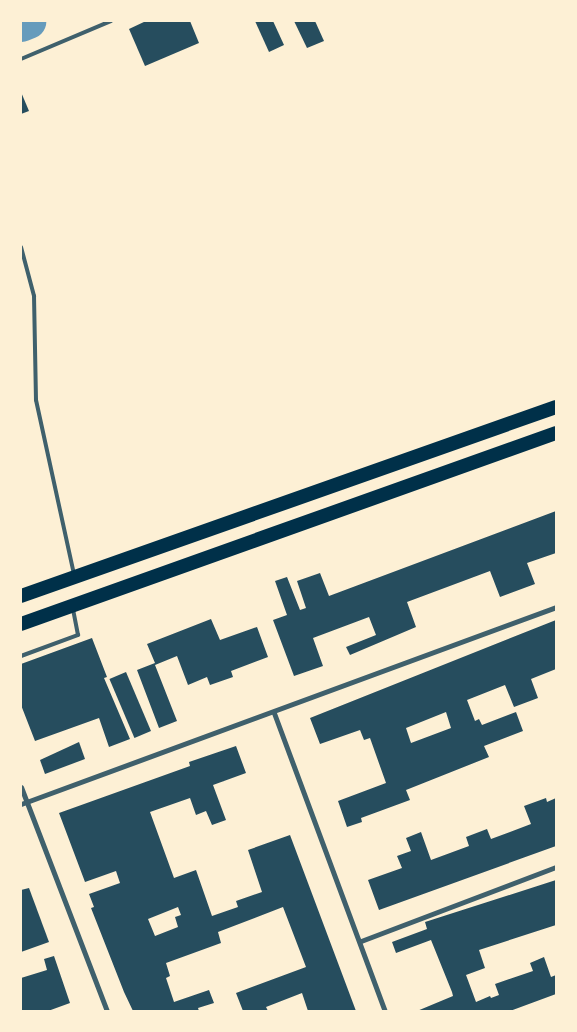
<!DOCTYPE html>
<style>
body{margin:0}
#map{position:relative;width:577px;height:1032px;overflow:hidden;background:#fdf0d5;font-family:"IBM Plex Serif",serif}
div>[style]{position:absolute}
.river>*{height:35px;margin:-17.5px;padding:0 17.5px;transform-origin:17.5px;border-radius:17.5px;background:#669bbc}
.building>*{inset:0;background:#264d5e;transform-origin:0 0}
.service>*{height:4px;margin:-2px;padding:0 2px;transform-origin:2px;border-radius:2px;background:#3f606c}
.minor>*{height:5px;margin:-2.5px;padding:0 2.5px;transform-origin:2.5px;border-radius:2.5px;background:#3f606c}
.trunk>*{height:14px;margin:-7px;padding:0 7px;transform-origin:7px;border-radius:7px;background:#003049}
span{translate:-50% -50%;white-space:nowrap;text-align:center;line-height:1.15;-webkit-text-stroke:4px #fdf0d5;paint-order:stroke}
.frame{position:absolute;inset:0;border:22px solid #fdf0d5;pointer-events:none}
</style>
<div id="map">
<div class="river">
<i style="left:21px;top:24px;width:8px;rotate:-23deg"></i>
</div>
<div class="building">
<i style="clip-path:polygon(146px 21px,190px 21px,199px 43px,145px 66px,129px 29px)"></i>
<i style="clip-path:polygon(255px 21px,273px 21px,284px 45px,269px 52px)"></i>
<i style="clip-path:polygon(294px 21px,315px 21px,324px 41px,307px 48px)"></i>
<i style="clip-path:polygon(21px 92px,29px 111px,21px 114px)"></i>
<i style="clip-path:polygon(556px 511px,556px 553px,527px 563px,535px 584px,500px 597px,490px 571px,407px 602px,416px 627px,350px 655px,346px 647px,376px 635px,369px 617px,313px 638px,323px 666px,294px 676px,273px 620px,287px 615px,275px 581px,287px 577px,300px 610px,306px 608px,297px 581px,320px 573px,329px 596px)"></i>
<i style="clip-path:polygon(211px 619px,220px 640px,257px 627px,268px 657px,231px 671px,233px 677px,210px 685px,207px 677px,188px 685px,177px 656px,155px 665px,177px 721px,159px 728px,137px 670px,155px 663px,147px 644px)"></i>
<i style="clip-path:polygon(evenodd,556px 620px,556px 669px,531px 679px,538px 698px,514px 707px,505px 685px,467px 700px,475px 721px,479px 719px,482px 725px,516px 712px,523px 731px,484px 746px,489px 757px,406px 790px,410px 800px,361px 818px,362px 822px,347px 827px,338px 801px,386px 783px,370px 738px,364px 740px,360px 730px,320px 744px,310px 718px,556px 620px,446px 712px,451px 728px,411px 743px,406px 728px,446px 712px)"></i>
<i style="clip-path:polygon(92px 638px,107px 677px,104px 678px,130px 739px,109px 747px,99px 718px,35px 741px,21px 705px,21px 664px)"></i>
<i style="left:126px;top:672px;width:64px;height:18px;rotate:67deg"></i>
<i style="clip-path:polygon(79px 742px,85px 759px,45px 774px,40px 760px)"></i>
<i style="clip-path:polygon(evenodd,236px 746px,246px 773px,213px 785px,226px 820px,212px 825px,206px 811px,196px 815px,190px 798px,150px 812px,174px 878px,196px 870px,212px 916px,238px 907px,236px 901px,262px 892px,248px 850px,290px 835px,356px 1011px,308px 1011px,302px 993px,266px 1007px,268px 1011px,243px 1011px,236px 993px,306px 967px,283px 907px,218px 932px,221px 943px,166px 963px,170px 976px,166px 978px,174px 1002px,209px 990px,214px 1003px,198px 1008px,199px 1011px,133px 1011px,124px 992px,91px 908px,94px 907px,89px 894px,120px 883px,116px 871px,85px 882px,59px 813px,190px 766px,189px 762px,236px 746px,178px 907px,181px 915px,175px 917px,178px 927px,155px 936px,148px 919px,178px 907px)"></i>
<i style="clip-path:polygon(546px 798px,547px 802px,556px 798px,556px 846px,379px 910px,368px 880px,402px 868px,397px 856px,411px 851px,406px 838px,421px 832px,431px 860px,469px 846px,466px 837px,487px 829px,491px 839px,531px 824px,524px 806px)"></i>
<i style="clip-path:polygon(556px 880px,556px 925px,479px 950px,485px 968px,466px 975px,476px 1002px,490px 996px,491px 998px,499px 995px,495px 984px,533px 971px,530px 963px,544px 957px,551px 977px,556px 975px,556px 994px,510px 1011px,417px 1011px,453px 996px,452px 992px,431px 940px,396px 953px,392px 942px,427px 929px,425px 922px)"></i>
<i style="clip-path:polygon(29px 888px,49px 942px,21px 952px,21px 890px)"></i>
<i style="clip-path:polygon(54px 956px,70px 1003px,48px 1011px,21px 1011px,21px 978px,47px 970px,44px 959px)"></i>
</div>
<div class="service">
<i style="left:21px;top:59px;width:98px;rotate:-22.9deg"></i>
<i style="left:21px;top:247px;width:51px;rotate:75.1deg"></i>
<i style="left:34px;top:296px;width:104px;rotate:88.9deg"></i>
<i style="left:36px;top:400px;width:178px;rotate:77.7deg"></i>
<i style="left:21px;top:656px;width:61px;rotate:-20.2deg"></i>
<i style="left:78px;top:635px;width:25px;rotate:-101deg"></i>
</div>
<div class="minor">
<i style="left:274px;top:713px;width:318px;rotate:69.6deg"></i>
<i style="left:21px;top:787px;width:240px;rotate:69deg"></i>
<i style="left:21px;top:804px;width:570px;rotate:-20.21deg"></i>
<i style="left:361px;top:941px;width:209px;rotate:-20.8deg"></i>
</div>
<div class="trunk">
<i style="left:21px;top:596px;width:567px;rotate:-19.46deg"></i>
<i style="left:21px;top:624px;width:568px;rotate:-19.65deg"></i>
</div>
<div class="frame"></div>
</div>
